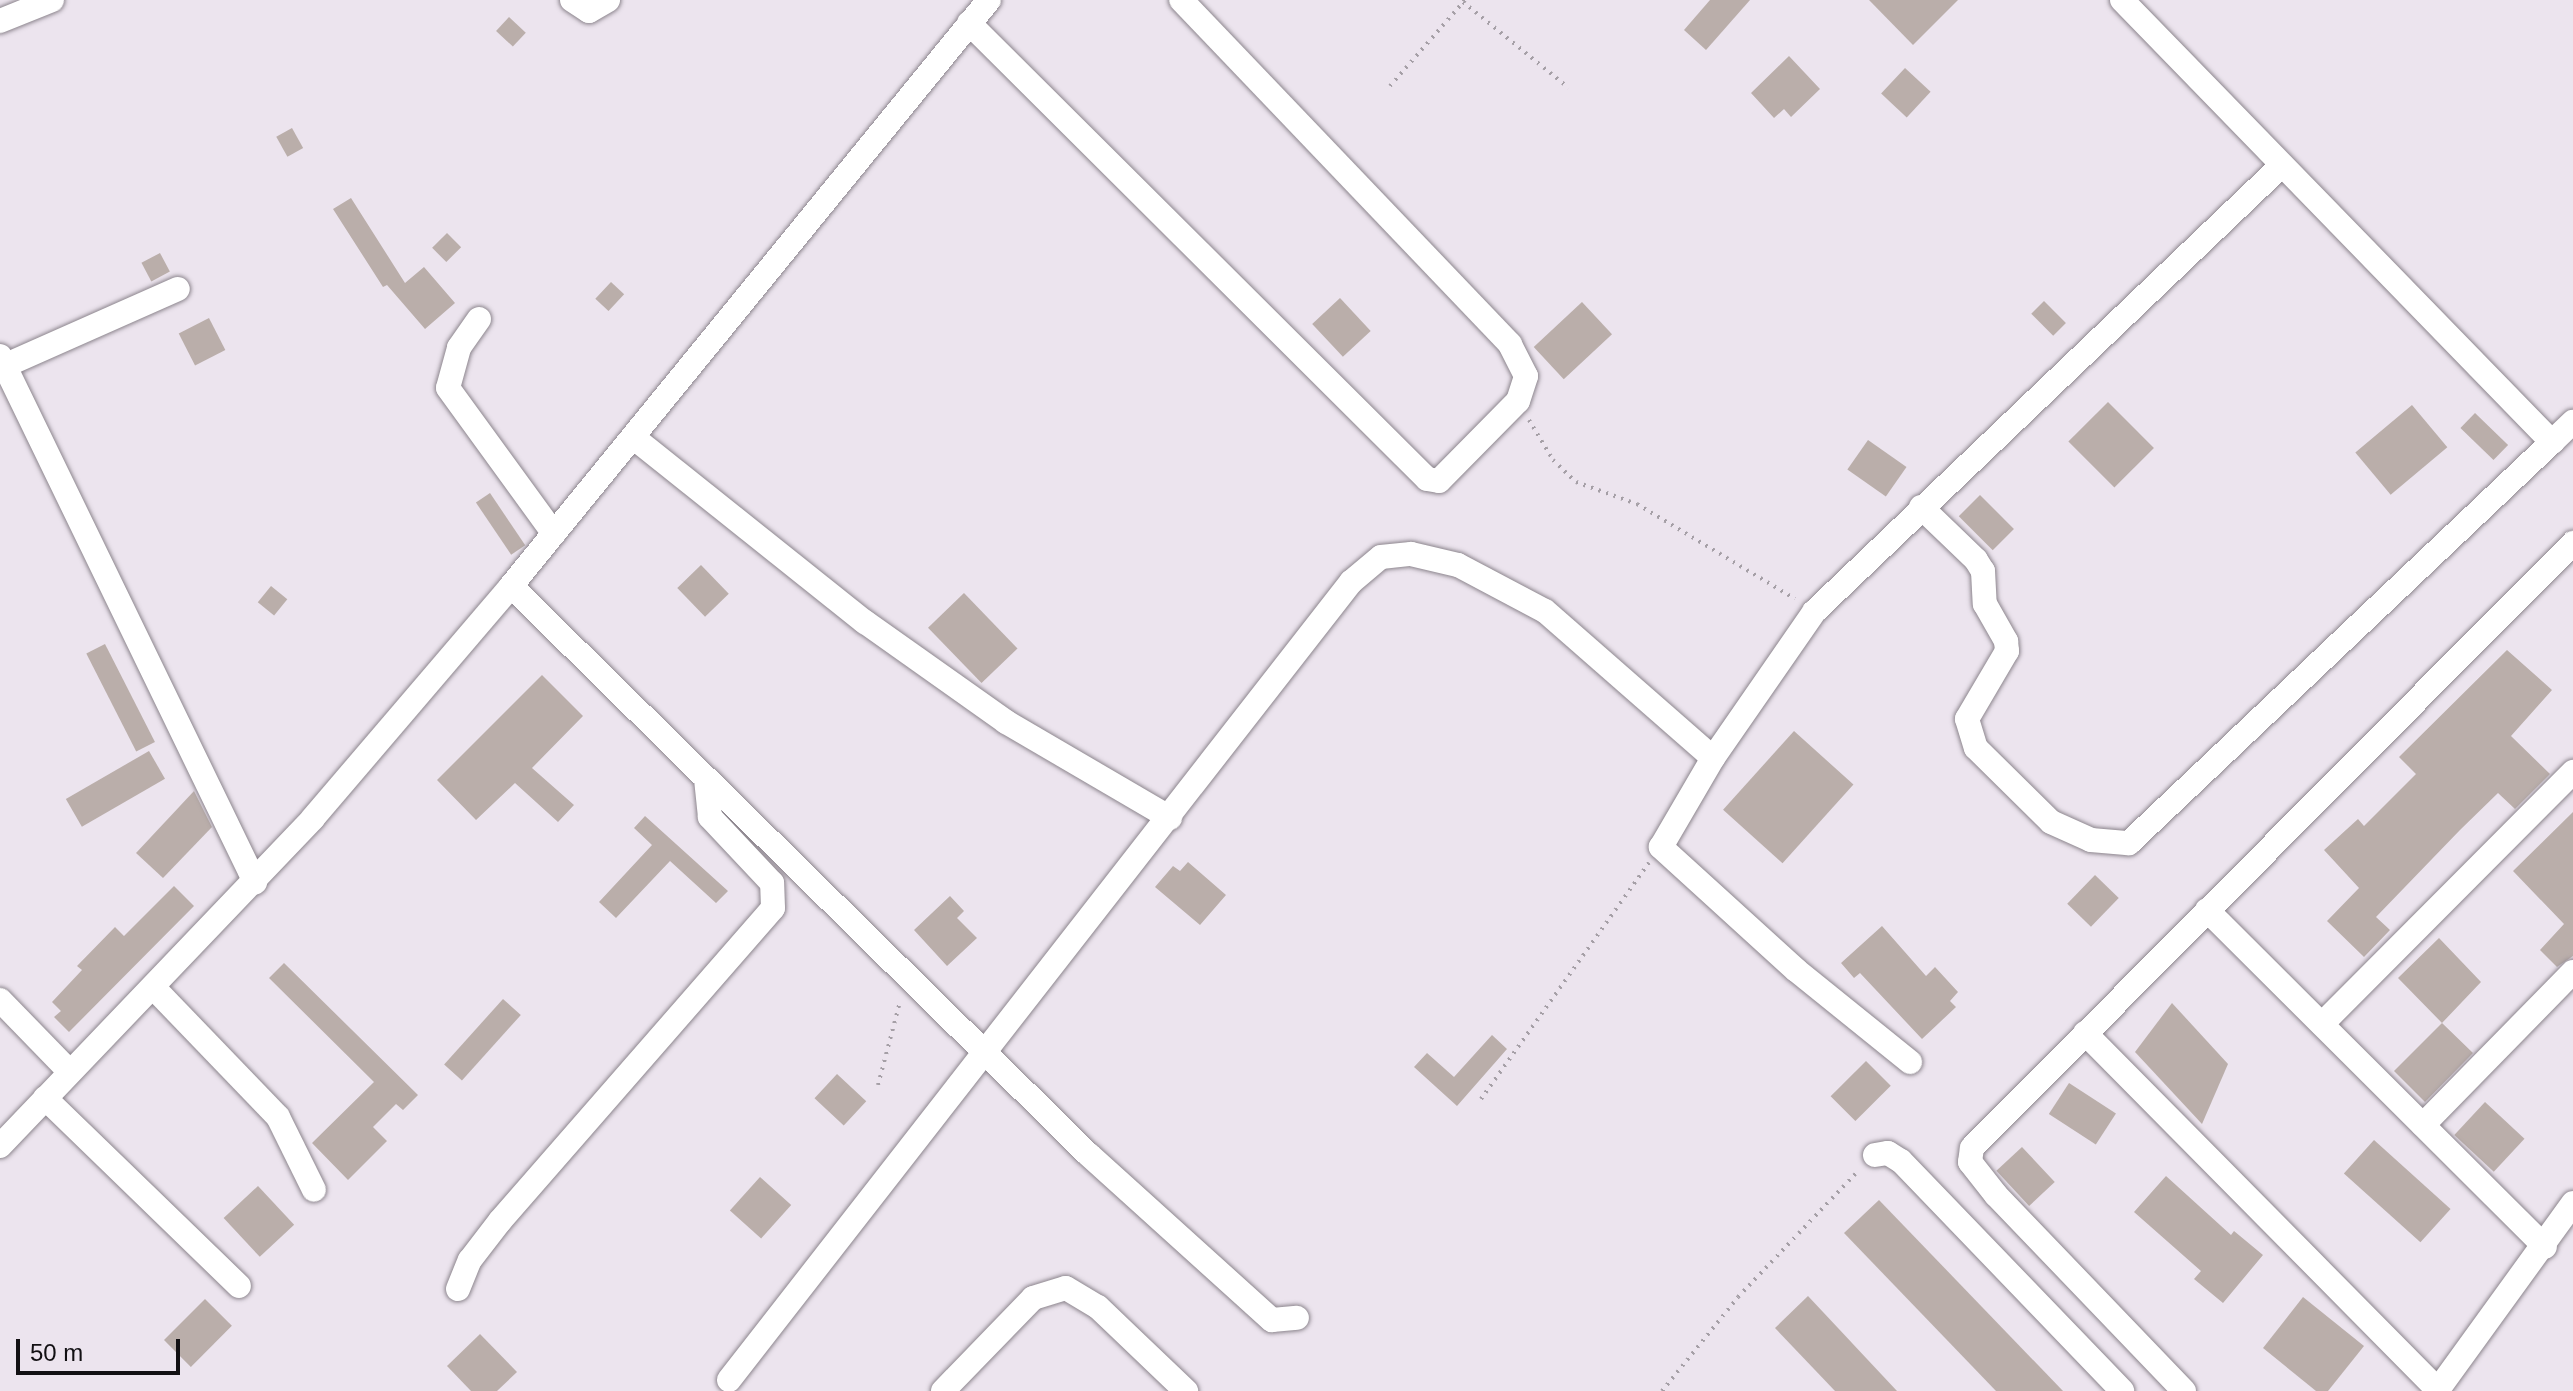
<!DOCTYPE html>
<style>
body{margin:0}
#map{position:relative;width:2573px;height:1391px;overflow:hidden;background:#ece4ee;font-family:Arial,sans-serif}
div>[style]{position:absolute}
.building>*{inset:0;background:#baaeaa;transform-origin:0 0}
.path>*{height:4px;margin-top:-2px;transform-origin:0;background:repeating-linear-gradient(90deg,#a59fa6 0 2px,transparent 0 8px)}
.roads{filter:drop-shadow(0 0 2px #8c858d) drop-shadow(0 0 2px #8c858d)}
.street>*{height:24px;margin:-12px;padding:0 12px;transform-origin:12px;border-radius:12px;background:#fff}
span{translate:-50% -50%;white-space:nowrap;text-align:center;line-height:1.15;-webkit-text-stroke:8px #ece4ee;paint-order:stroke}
.scale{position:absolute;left:16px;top:1339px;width:164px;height:36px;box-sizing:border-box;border:4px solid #121013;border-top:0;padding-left:10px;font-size:24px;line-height:28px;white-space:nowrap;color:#121013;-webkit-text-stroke:6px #ece4ee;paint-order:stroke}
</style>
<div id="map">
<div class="building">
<i style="clip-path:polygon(1710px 0,1750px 0,1706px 50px,1684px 30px)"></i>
<i style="clip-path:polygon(1869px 0,1958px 0,1913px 45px)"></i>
<i style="left:509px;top:17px;width:23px;height:19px;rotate:43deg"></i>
<i style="clip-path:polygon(1789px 56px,1820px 89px,1791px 117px,1784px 109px,1774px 118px,1751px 93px)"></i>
<i style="left:1905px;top:68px;width:35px;height:35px;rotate:43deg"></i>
<i style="left:292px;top:128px;width:23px;height:18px;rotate:61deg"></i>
<i style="clip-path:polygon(351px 198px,405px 283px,424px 267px,455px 303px,425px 329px,387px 285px,383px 287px,333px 209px)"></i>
<i style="left:447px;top:233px;width:20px;height:21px;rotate:45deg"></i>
<i style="left:160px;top:253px;width:21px;height:21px;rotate:62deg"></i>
<i style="left:611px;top:282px;width:18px;height:23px;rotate:43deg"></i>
<i style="left:1340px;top:298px;width:45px;height:38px;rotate:47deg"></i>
<i style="left:2044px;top:301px;width:31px;height:18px;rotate:45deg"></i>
<i style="left:1582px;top:302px;width:44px;height:66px;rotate:47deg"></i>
<i style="left:209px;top:318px;width:36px;height:34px;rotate:63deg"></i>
<i style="left:2108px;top:402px;width:65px;height:56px;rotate:45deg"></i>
<i style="left:2412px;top:405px;width:55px;height:74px;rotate:50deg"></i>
<i style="left:2475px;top:413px;width:46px;height:21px;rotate:44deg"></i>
<i style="left:1868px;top:440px;width:47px;height:36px;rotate:35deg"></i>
<i style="left:490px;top:493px;width:63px;height:17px;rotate:56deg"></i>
<i style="left:1980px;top:495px;width:48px;height:30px;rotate:45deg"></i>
<i style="left:701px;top:565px;width:40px;height:33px;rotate:46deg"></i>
<i style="left:271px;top:586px;width:21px;height:21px;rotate:39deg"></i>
<i style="left:964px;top:593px;width:77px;height:50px;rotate:46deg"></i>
<i style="left:105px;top:644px;width:110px;height:21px;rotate:63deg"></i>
<i style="clip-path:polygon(2507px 650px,2552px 690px,2511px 736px,2550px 774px,2515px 809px,2498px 793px,2460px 830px,2376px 917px,2390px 930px,2364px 957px,2327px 921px,2359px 888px,2324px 850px,2358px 819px,2364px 826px,2416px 774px,2399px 757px)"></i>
<i style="clip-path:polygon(542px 675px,583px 716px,532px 768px,574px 805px,558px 822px,515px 783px,476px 820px,437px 780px)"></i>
<i style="left:1794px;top:731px;width:80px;height:106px;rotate:42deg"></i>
<i style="left:149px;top:751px;width:32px;height:96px;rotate:60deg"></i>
<i style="clip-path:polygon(194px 791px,212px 827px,163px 878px,136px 853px)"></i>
<i style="clip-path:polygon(2573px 812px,2573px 956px,2557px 967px,2540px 950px,2564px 924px,2513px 871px)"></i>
<i style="clip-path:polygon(645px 816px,728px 891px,716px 903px,670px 861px,616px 918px,599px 902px,652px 845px,634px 828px)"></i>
<i style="clip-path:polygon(1188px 862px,1226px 895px,1200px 925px,1155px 887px,1173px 866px,1180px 871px)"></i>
<i style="left:2095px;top:875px;width:33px;height:40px;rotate:44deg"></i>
<i style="clip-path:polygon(174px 886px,194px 906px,69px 1032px,54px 1017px,61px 1011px,52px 1002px,82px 970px,77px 966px,115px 927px,124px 936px)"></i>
<i style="clip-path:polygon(950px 896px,964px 911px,957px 918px,977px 938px,947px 966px,914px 930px)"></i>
<i style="clip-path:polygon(1882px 926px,1926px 976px,1935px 967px,1958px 992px,1950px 1001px,1956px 1007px,1922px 1039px,1860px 973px,1854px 978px,1841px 963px)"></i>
<i style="clip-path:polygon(2439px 938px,2481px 982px,2442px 1023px,2473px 1053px,2425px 1102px,2394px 1071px,2442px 1023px,2398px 978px)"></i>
<i style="clip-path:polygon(284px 963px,418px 1095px,403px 1110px,396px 1104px,373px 1127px,387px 1141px,348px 1180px,312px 1143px,374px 1082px,269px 978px)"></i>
<i style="left:503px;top:999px;width:24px;height:88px;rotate:42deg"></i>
<i style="clip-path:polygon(2172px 1003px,2228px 1064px,2202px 1124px,2135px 1052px)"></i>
<i style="clip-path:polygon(1492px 1035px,1507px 1049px,1457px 1106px,1414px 1067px,1427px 1053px,1454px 1077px)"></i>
<i style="left:1866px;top:1061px;width:35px;height:50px;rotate:45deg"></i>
<i style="left:837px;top:1074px;width:40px;height:33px;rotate:43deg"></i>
<i style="left:2069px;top:1083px;width:56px;height:37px;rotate:33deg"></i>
<i style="left:2485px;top:1102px;width:54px;height:45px;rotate:43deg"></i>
<i style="left:2374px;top:1140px;width:103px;height:45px;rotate:42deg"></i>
<i style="left:2022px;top:1147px;width:48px;height:35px;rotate:47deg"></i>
<i style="clip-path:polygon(2166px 1176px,2231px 1235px,2234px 1231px,2263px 1255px,2223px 1303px,2194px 1279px,2201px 1271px,2134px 1212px)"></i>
<i style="left:760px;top:1177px;width:42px;height:45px;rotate:42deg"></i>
<i style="left:258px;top:1186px;width:53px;height:47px;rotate:47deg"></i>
<i style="clip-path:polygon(1879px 1200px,2063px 1391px,1996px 1391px,1844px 1233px)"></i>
<i style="clip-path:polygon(1808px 1296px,1897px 1391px,1835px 1391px,1775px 1328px)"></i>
<i style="clip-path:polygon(2303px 1297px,2364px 1346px,2328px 1391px,2316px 1391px,2263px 1348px)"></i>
<i style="left:205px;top:1299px;width:38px;height:58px;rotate:45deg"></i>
<i style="clip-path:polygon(480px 1334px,517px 1372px,497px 1391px,471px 1391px,447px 1366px)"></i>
</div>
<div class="path">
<i style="left:1463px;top:2px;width:136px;rotate:39.1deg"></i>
<i style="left:1390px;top:86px;width:114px;rotate:-48.9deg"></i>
<i style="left:1529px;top:420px;width:47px;rotate:59deg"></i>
<i style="left:1553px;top:460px;width:32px;rotate:44deg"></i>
<i style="left:1576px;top:482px;width:65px;rotate:19.8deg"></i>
<i style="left:1637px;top:504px;width:184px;rotate:31deg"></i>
<i style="left:878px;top:1085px;width:86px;rotate:-75.2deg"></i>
<i style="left:1481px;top:1099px;width:290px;rotate:-54.6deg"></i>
<i style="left:1662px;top:1391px;width:121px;rotate:-51deg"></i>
<i style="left:1738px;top:1297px;width:175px;rotate:-46.4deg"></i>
</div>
<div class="roads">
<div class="street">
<i style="left:572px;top:0;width:20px;rotate:33deg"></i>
<i style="left:589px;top:11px;width:22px;rotate:-30deg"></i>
<i style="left:2122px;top:0;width:617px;rotate:45.79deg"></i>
<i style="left:2552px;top:442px;width:29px;rotate:-44deg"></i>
<i style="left:0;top:21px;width:56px;rotate:-22deg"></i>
<i style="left:969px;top:23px;width:646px;rotate:44.87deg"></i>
<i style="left:1427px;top:479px;width:12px;rotate:9deg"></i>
<i style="left:1439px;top:481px;width:112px;rotate:-45.4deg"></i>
<i style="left:1518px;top:401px;width:26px;rotate:-72deg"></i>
<i style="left:1526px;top:376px;width:36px;rotate:-117deg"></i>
<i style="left:1510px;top:344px;width:476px;rotate:-133.7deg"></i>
<i style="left:479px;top:319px;width:35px;rotate:125deg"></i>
<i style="left:459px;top:348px;width:41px;rotate:105.4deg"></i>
<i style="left:448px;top:388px;width:180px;rotate:54deg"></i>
<i style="left:0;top:356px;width:585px;rotate:64.14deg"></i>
<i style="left:4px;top:366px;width:190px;rotate:-23.9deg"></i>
<i style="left:633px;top:437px;width:297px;rotate:38.6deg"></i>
<i style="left:865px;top:622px;width:173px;rotate:35.3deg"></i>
<i style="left:1006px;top:722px;width:190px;rotate:30.3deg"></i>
<i style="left:1921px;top:507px;width:76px;rotate:43.9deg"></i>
<i style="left:1976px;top:560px;width:13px;rotate:58deg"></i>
<i style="left:1983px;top:571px;width:33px;rotate:87deg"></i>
<i style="left:1985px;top:604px;width:43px;rotate:60.4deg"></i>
<i style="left:2006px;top:641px;width:10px;rotate:84deg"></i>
<i style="left:2007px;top:651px;width:79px;rotate:120.5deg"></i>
<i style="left:1967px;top:719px;width:30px;rotate:73deg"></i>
<i style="left:1976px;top:748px;width:105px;rotate:44.6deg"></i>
<i style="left:2051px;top:822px;width:44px;rotate:24.2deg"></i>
<i style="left:2091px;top:840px;width:38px;rotate:5deg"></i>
<i style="left:2129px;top:843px;width:583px;rotate:-43.47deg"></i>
<i style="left:511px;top:586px;width:810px;rotate:44.55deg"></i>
<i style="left:1088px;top:1154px;width:248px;rotate:42.1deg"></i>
<i style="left:1272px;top:1320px;width:25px;rotate:-5deg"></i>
<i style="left:2207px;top:910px;width:477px;rotate:44.9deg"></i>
<i style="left:153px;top:987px;width:180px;rotate:46.1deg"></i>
<i style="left:278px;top:1117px;width:81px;rotate:63.7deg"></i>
<i style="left:0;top:1000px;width:99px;rotate:45.8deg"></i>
<i style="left:2322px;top:1024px;width:356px;rotate:-45.1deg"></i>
<i style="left:2085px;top:1033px;width:502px;rotate:45.32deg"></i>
<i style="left:1910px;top:1062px;width:146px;rotate:-141.1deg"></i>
<i style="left:1796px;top:970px;width:183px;rotate:-137.7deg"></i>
<i style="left:1661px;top:847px;width:103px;rotate:-59.7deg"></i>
<i style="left:1713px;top:758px;width:178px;rotate:-55.3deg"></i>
<i style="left:1814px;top:612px;width:644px;rotate:-43.68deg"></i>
<i style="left:45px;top:1098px;width:270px;rotate:44.1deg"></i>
<i style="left:2423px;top:1125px;width:214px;rotate:-45.6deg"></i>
<i style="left:0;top:1146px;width:453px;rotate:-46.3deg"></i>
<i style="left:313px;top:818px;width:305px;rotate:-49.5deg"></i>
<i style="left:511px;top:586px;width:756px;rotate:-50.8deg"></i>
<i style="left:1875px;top:1155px;width:13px;rotate:-9deg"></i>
<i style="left:1888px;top:1153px;width:15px;rotate:32deg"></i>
<i style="left:1901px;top:1161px;width:319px;rotate:46.1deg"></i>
<i style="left:458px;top:1289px;width:31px;rotate:-68deg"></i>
<i style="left:470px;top:1260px;width:49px;rotate:-52.4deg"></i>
<i style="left:500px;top:1221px;width:415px;rotate:-48.9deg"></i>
<i style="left:773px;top:908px;width:25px;rotate:-92deg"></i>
<i style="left:772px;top:883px;width:91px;rotate:-133.2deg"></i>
<i style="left:710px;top:817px;width:39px;rotate:-96deg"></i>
<i style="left:729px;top:1380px;width:1012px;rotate:-52.07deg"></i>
<i style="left:1351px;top:582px;width:39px;rotate:-40deg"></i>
<i style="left:1381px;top:557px;width:30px;rotate:-6deg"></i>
<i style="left:1411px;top:554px;width:48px;rotate:13.2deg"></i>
<i style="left:1458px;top:565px;width:98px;rotate:27.9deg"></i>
<i style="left:1545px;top:611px;width:223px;rotate:41.2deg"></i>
<i style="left:943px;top:1391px;width:129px;rotate:-45.9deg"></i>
<i style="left:1033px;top:1298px;width:34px;rotate:-17deg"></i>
<i style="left:1066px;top:1288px;width:37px;rotate:31deg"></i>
<i style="left:1098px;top:1307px;width:122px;rotate:43.7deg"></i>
<i style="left:2184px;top:1391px;width:272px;rotate:-133.8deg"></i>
<i style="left:1996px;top:1195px;width:42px;rotate:-128.2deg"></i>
<i style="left:1970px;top:1162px;width:14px;rotate:-82deg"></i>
<i style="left:1972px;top:1148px;width:853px;rotate:-45.19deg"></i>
<i style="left:2437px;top:1391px;width:232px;rotate:-54.1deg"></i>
</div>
</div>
<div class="scale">50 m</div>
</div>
